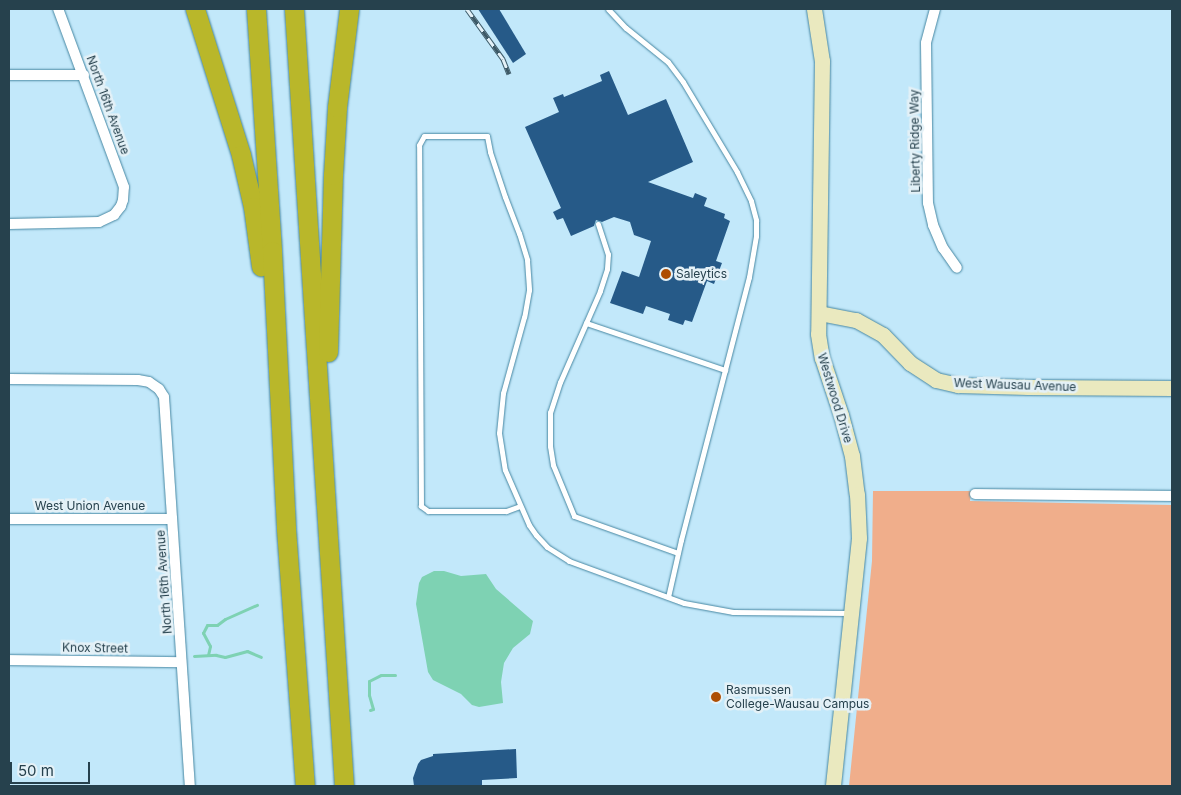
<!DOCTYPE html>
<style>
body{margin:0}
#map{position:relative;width:1181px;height:795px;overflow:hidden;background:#c2e8fa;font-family:Inter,sans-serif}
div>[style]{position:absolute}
.green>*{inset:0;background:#f0ae8b}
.water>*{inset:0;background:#7ed2b3}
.stream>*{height:3px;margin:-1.5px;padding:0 1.5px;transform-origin:1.5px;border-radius:1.5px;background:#7ed2b3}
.building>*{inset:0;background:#265a88}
.roads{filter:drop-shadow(0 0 1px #4787a2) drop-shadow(0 0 1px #4787a2)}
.lane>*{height:5px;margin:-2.5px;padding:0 2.5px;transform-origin:2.5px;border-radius:2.5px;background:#fff}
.street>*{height:10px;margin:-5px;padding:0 5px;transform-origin:5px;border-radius:5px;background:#fff}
.secondary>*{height:15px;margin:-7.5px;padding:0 7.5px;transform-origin:7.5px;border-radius:7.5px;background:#eae9bf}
.highway>*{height:19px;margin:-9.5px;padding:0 9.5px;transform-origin:9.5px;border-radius:9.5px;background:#b9b72a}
.rail>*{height:5px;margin-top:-2.5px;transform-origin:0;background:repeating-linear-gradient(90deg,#e4f1f7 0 9px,#3d5966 0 18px);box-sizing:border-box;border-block:1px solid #3d5966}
.dots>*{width:14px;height:14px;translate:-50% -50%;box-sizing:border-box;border:2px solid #e4f1f7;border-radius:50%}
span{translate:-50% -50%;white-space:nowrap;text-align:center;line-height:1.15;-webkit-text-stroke:5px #e4f1f7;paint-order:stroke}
.street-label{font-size:12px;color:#26414d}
.poi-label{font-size:12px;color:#26414d}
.left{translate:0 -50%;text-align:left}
.frame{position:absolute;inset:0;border:10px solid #26414d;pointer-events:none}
.scale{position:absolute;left:10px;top:762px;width:80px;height:22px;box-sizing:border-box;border:2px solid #26414d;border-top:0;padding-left:6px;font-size:15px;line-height:18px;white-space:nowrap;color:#26414d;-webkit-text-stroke:4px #e4f1f7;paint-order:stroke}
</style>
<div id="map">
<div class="green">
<i style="clip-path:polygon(873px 491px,971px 491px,970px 501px,1172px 505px,1172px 786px,849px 786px,872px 561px)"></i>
</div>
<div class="water">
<i style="clip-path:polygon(434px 571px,444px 571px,461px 576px,486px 574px,496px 589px,533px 621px,530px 634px,513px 648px,504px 663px,501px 682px,503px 703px,479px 707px,472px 705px,461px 694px,433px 680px,428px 672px,416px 604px,419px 583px,422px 577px)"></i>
</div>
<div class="stream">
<i style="left:208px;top:655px;width:9px;rotate:-77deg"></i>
<i style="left:210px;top:646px;width:15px;rotate:-118deg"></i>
<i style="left:203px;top:633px;width:9px;rotate:-63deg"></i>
<i style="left:207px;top:625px;width:10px"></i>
<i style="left:217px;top:625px;width:10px;rotate:-37deg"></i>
<i style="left:225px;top:619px;width:35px;rotate:-24deg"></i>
<i style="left:194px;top:656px;width:22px;rotate:-3deg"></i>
<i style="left:216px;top:655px;width:9px;rotate:13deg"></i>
<i style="left:225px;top:657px;width:23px;rotate:-15deg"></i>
<i style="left:247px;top:651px;width:15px;rotate:23deg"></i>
<i style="left:370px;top:710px;width:3px;rotate:-18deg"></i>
<i style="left:373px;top:709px;width:15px;rotate:-106deg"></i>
<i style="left:369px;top:695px;width:14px;rotate:-90deg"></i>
<i style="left:369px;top:681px;width:13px;rotate:-27deg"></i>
<i style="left:381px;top:675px;width:14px"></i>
</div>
<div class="building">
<i style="clip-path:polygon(478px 9px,499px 9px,526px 54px,513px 63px)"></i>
<i style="clip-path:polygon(609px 71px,628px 115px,666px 99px,693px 162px,648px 182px,693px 198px,695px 193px,707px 198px,704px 206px,725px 214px,724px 218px,730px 221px,716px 261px,722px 263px,714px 284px,707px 281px,692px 322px,685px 320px,683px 325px,668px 320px,670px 314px,646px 306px,643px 314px,610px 303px,622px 271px,639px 277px,651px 241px,634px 235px,630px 222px,614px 217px,602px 222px,596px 220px,594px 226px,571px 236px,563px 218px,557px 220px,553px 212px,561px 208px,525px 127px,559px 112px,553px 98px,563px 94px,564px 97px,602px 81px,600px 75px)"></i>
<i style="clip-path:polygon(516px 749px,517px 778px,482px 780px,482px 786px,414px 786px,413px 778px,418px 764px,421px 760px,433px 756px,433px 754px)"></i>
</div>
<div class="roads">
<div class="lane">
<i style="left:608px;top:9px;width:26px;rotate:47deg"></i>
<i style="left:626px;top:28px;width:54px;rotate:39deg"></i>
<i style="left:668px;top:62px;width:25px;rotate:53deg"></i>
<i style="left:683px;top:82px;width:105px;rotate:59deg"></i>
<i style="left:737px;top:172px;width:32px;rotate:64deg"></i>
<i style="left:751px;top:201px;width:20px;rotate:75deg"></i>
<i style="left:756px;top:220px;width:16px;rotate:90deg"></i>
<i style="left:756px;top:236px;width:42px;rotate:99.7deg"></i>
<i style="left:749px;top:277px;width:272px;rotate:104.5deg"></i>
<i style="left:681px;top:540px;width:58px;rotate:102.8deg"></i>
<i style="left:598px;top:224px;width:32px;rotate:72deg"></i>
<i style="left:608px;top:254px;width:15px;rotate:94deg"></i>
<i style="left:607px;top:269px;width:23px;rotate:108deg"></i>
<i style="left:600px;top:291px;width:99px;rotate:113.7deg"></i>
<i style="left:560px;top:382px;width:32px;rotate:108deg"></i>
<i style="left:550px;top:412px;width:34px;rotate:90deg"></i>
<i style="left:550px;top:446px;width:19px;rotate:81deg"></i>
<i style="left:553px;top:465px;width:55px;rotate:67.6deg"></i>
<i style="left:574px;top:516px;width:110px;rotate:19.6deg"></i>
<i style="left:586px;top:323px;width:147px;rotate:18.7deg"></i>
<i style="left:520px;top:506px;width:15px;rotate:160deg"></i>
<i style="left:506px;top:511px;width:78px;rotate:180deg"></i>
<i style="left:428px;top:511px;width:9px;rotate:-144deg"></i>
<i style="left:421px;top:506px;width:361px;rotate:-90.3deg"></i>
<i style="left:419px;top:145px;width:10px;rotate:-61deg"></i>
<i style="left:424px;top:136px;width:63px"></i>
<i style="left:487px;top:136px;width:16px;rotate:79deg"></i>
<i style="left:490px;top:152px;width:47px;rotate:71.6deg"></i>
<i style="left:505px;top:197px;width:39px;rotate:69deg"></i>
<i style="left:519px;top:233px;width:28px;rotate:73deg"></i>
<i style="left:527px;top:260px;width:30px;rotate:86deg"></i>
<i style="left:529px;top:290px;width:27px;rotate:100deg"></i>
<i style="left:524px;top:317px;width:79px;rotate:105.4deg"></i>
<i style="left:503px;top:393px;width:40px;rotate:95.7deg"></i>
<i style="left:499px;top:433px;width:37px;rotate:81deg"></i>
<i style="left:505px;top:470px;width:60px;rotate:66.4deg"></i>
<i style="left:529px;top:525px;width:12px;rotate:55deg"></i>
<i style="left:536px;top:535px;width:16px;rotate:47deg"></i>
<i style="left:547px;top:547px;width:26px;rotate:32deg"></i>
<i style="left:569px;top:561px;width:122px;rotate:20.1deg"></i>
<i style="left:684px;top:603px;width:50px;rotate:10.4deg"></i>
<i style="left:733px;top:612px;width:117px;rotate:0.5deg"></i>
</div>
<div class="street">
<i style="left:935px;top:9px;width:35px;rotate:105deg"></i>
<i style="left:926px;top:43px;width:160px;rotate:89.3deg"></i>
<i style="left:928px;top:203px;width:23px;rotate:77deg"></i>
<i style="left:933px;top:225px;width:25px;rotate:67deg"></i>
<i style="left:943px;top:248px;width:24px;rotate:55deg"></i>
<i style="left:9px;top:75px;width:75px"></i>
<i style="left:9px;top:224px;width:90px;rotate:-1.3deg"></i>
<i style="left:99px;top:222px;width:17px;rotate:-25deg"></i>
<i style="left:114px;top:215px;width:11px;rotate:-52deg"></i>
<i style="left:121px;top:206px;width:6px;rotate:-72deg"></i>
<i style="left:123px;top:200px;width:13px;rotate:-86deg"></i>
<i style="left:124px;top:187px;width:190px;rotate:-110.3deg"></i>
<i style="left:9px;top:379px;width:129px;rotate:0.4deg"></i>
<i style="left:138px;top:380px;width:11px;rotate:10deg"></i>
<i style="left:149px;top:382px;width:12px;rotate:35deg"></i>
<i style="left:159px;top:389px;width:9px;rotate:58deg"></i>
<i style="left:164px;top:397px;width:390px;rotate:86.2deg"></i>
<i style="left:975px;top:494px;width:197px;rotate:0.6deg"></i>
<i style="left:9px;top:519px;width:163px"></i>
<i style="left:9px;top:660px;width:172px;rotate:0.7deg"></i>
</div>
<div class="secondary">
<i style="left:814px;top:9px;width:53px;rotate:81.3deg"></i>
<i style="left:822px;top:61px;width:273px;rotate:90.8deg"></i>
<i style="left:818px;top:334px;width:24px;rotate:81deg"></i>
<i style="left:822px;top:358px;width:60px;rotate:71.6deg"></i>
<i style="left:841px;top:415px;width:42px;rotate:75deg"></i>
<i style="left:852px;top:456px;width:38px;rotate:83deg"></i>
<i style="left:857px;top:494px;width:44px;rotate:87.4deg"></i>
<i style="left:859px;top:538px;width:249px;rotate:96deg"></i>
<i style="left:819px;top:313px;width:38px;rotate:11deg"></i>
<i style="left:856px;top:320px;width:31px;rotate:29deg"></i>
<i style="left:883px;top:335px;width:39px;rotate:46deg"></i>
<i style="left:910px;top:363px;width:31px;rotate:33deg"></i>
<i style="left:936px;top:380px;width:23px;rotate:13deg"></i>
<i style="left:958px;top:385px;width:70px;rotate:1.6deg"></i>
<i style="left:1028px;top:387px;width:144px;rotate:0.4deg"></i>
</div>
<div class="highway">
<i style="left:195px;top:9px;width:153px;rotate:72.5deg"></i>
<i style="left:241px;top:155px;width:53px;rotate:77deg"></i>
<i style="left:253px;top:207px;width:60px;rotate:82.3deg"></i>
<i style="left:256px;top:9px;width:243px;rotate:86.2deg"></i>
<i style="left:272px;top:251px;width:278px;rotate:87.1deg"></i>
<i style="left:286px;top:529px;width:258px;rotate:85.8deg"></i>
<i style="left:294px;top:9px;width:779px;rotate:86.32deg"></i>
<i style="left:328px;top:352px;width:177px;rotate:-88.4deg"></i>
<i style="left:333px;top:175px;width:68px;rotate:-86.6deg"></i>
<i style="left:337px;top:107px;width:99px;rotate:-83deg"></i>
</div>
</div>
<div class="rail">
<i style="left:467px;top:9px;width:62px;rotate:54.2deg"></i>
<i style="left:503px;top:59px;width:16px;rotate:68deg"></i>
</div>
<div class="dots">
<i style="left:666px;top:274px;background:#ae4e03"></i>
<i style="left:716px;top:697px;background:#ae4e03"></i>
</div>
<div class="street-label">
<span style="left:108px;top:105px;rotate:70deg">North 16th Avenue</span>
<span style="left:915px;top:141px;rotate:-91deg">Liberty Ridge Way</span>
<span style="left:1015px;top:385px;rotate:2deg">West Wausau Avenue</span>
<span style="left:835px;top:398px;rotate:73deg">Westwood Drive</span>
<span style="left:90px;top:506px">West Union Avenue</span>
<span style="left:164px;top:582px;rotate:-94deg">North 16th Avenue</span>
<span style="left:95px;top:648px;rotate:1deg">Knox Street</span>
</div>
<div class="poi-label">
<span class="left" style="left:676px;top:274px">Saleytics</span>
<span class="left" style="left:726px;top:697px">Rasmussen<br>College-Wausau Campus</span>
</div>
<div class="frame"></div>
<div class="scale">50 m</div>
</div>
